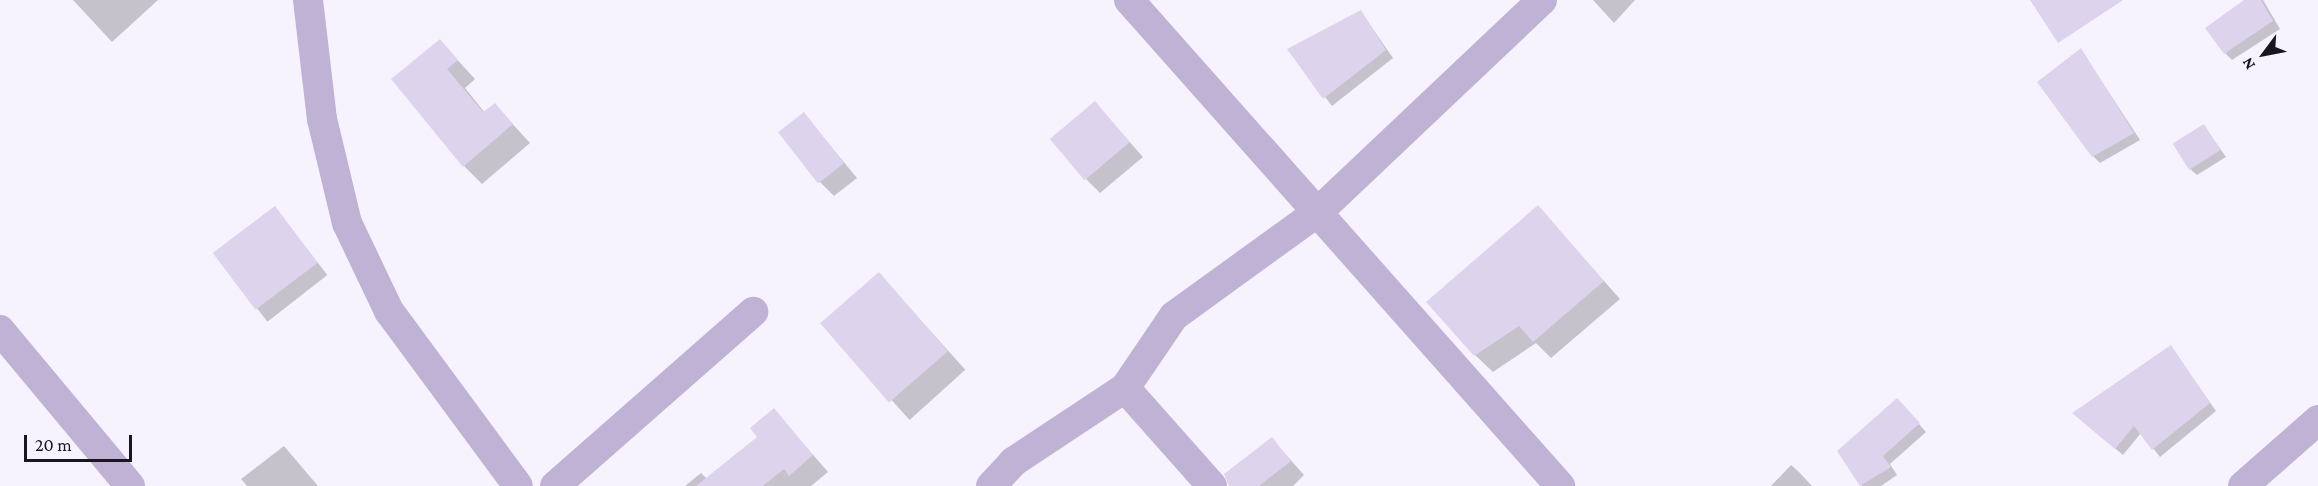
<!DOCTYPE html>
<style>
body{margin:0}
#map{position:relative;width:2318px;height:486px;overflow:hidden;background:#f7f3fe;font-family:"Crimson Pro",serif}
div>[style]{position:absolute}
.shadow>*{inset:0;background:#0003;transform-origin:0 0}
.building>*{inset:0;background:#ddd3ed;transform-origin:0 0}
.street>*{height:30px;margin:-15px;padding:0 15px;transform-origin:15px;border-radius:15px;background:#c0b2d5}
span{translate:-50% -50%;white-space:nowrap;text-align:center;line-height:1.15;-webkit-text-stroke:5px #f7f3fe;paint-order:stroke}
.north{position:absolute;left:2234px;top:24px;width:60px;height:60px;-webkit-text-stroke:4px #f7f3fe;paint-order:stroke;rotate:238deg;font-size:16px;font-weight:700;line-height:24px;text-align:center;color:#19161f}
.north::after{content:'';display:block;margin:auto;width:21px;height:27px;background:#19161f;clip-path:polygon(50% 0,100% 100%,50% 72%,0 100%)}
.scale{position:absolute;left:24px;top:435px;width:108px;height:27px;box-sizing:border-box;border:3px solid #19161f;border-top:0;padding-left:8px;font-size:18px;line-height:21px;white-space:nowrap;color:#19161f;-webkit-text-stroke:4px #f7f3fe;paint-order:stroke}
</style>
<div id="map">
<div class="shadow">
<i style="clip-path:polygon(73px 0,158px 0,112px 42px)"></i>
<i style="clip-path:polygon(1593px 0,1635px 0,1614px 23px)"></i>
<i style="clip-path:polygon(2248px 0,2263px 0,2280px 29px,2232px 60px,2225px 53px)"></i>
<i style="clip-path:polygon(1361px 12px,1393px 58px,1332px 106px,1289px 50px)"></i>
<i style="clip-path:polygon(440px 41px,475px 79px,465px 88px,485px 113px,495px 105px,530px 143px,482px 184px,464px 166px)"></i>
<i style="clip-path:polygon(2081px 50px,2140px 140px,2100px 163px,2093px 156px)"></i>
<i style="clip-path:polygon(1095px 103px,1143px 157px,1100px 193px,1086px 179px)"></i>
<i style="clip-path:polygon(804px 114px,857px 178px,834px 196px,820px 182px)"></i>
<i style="clip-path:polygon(2204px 126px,2226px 157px,2197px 175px,2189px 168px)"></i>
<i style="clip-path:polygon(1538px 207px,1620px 299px,1551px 358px,1536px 343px,1493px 372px,1475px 355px)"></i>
<i style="left:275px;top:208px;width:85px;height:76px;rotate:52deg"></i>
<i style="left:879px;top:274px;width:129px;height:75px;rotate:48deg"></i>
<i style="clip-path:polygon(2171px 347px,2216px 411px,2160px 457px,2141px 433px,2123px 455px,2081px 420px)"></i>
<i style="clip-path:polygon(1904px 407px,1926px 432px,1890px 464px,1897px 475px,1881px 486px,1862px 486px,1838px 452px)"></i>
<i style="clip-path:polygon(774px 410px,828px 472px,811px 486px,685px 486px,701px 473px,707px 479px,759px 437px)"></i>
<i style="clip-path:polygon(1272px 439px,1304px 475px,1293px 486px,1242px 486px)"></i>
<i style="clip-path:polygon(284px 446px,318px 486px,247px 486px,241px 479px)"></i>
<i style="clip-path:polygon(1791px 465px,1799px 472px,1812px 486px,1771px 486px)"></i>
</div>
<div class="building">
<i style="clip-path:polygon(2030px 0,2123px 0,2058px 43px)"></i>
<i style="clip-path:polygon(2244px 0,2261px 0,2273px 21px,2224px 54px,2205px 28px)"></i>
<i style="clip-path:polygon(1361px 10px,1386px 50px,1323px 99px,1287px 49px)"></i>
<i style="clip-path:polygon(440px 39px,458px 60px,447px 69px,483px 112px,495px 103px,513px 124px,463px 167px,391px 79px)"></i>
<i style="clip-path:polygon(2081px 48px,2134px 133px,2092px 157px,2037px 82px)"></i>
<i style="left:1095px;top:101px;width:54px;height:59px;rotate:50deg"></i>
<i style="left:804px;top:112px;width:65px;height:33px;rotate:52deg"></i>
<i style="left:2204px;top:124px;width:31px;height:37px;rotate:58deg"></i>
<i style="clip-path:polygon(1538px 205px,1604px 281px,1533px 342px,1519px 326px,1474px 356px,1426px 302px)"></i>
<i style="left:275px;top:206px;width:71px;height:78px;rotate:53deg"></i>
<i style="left:879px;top:272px;width:105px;height:78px;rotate:49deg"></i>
<i style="clip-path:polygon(2171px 345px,2210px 403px,2152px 450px,2134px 426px,2115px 449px,2072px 413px)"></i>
<i style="clip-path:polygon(1897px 398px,1920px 423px,1883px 456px,1891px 467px,1860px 486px,1837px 451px)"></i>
<i style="clip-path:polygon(774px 408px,813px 455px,789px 476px,784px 469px,763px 486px,696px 486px,757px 437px,750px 428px)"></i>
<i style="clip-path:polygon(1272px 437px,1291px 461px,1259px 486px,1229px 486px,1224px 474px)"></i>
</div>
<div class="street">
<i style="left:308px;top:0;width:120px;rotate:83.3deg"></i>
<i style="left:322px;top:119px;width:107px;rotate:76.5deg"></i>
<i style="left:347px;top:223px;width:98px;rotate:64.5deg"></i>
<i style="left:389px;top:311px;width:217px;rotate:53.6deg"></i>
<i style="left:1129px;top:0;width:650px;rotate:48.43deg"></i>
<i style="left:0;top:330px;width:203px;rotate:50.2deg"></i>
<i style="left:1125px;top:388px;width:131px;rotate:48.4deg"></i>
<i style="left:555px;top:486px;width:264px;rotate:-41.3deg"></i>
<i style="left:991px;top:486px;width:33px;rotate:-47deg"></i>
<i style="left:1013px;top:462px;width:134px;rotate:-33.5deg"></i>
<i style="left:1125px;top:388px;width:87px;rotate:-55.8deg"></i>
<i style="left:1174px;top:316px;width:179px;rotate:-35.9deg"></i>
<i style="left:1319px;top:211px;width:307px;rotate:-43.4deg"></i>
<i style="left:2243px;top:486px;width:100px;rotate:-41.3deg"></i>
</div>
<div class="north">N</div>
<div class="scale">20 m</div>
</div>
